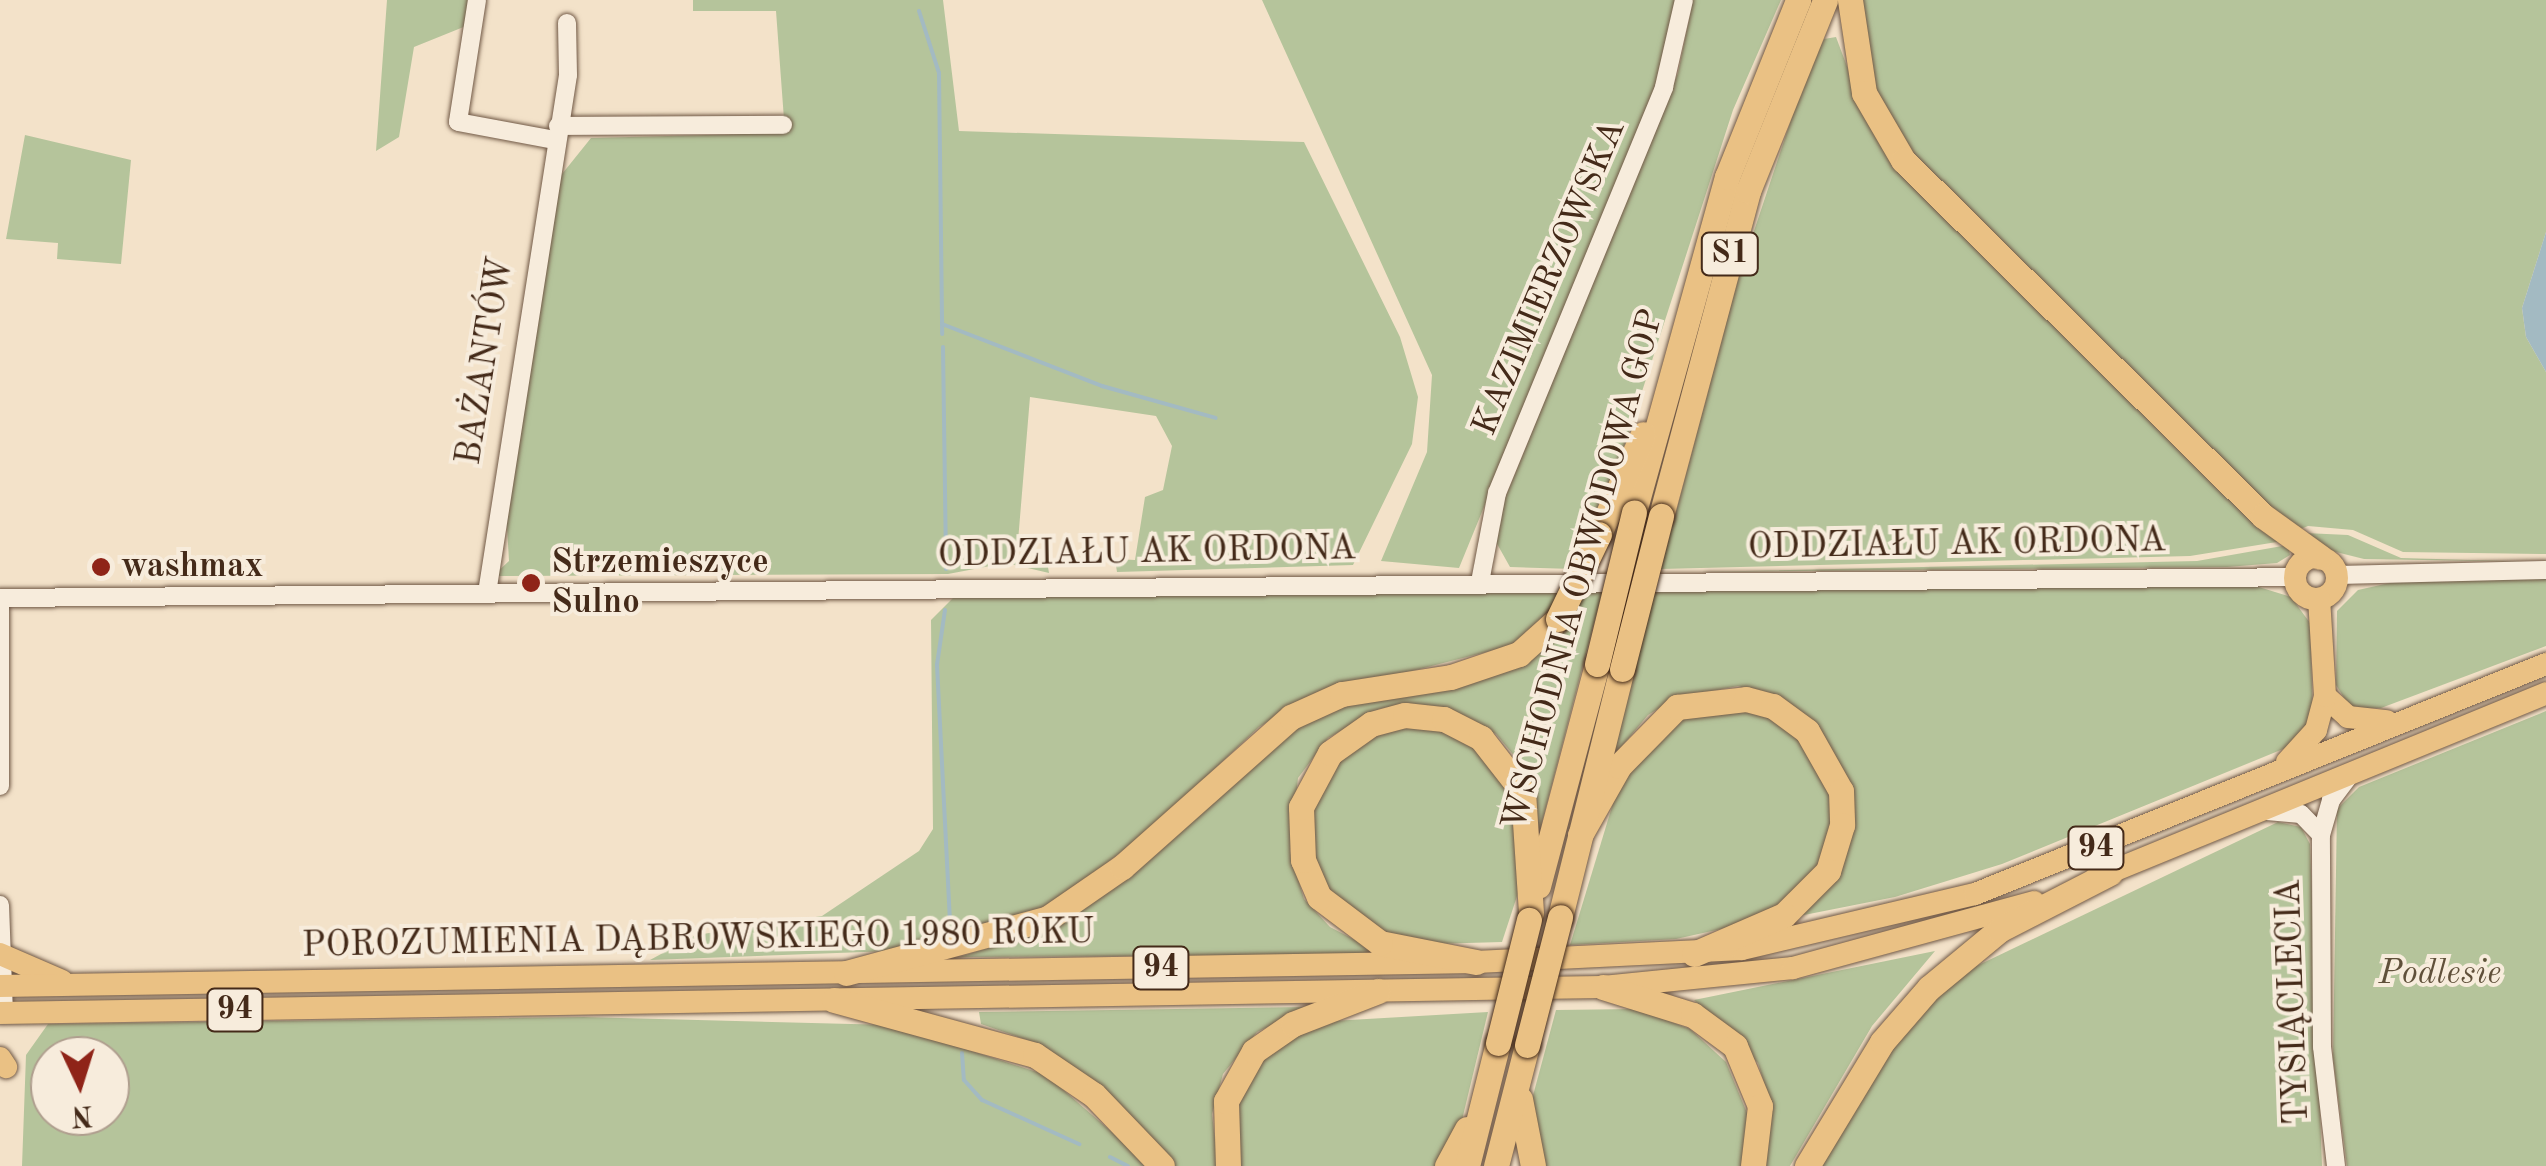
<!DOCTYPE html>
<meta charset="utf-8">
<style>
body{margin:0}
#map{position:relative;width:2546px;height:1166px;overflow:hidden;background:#f3e2c9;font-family:"Old Standard TT",serif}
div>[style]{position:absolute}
.green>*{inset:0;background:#b5c49b}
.water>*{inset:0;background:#a3bac2}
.stream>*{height:4px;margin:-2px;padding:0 2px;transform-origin:2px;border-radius:2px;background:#a3bac2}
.roads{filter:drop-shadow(0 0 2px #705845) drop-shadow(0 0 2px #705845)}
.minor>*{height:18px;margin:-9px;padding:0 9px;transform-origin:9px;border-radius:9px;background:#f7ecdc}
.major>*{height:22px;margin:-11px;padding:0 11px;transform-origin:11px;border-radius:11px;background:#eac184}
.major>.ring{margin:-11px;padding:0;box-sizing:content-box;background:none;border:22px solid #eac184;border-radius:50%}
.highway>*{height:25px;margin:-12.5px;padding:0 12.5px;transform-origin:12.5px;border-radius:12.5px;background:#eac184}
.bridges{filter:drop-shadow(0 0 2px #442a19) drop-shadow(0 0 2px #442a19)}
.highway-bridge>*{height:25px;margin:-12.5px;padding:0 12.5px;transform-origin:12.5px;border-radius:12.5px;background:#eac184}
.dots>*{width:28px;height:28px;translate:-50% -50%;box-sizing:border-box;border:5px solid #f7ecdc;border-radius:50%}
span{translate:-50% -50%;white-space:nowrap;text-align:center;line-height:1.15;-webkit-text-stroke:8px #f7ecdc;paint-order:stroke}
.shield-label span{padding:2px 8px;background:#f7ecdc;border:2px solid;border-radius:8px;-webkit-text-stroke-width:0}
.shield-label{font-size:32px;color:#442a19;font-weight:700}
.street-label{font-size:35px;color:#442a19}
.poi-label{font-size:35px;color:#442a19;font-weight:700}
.left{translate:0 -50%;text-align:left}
.park-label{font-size:35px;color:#60503a;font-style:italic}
.north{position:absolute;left:30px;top:1036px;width:100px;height:100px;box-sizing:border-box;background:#f7ecdc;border:2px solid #af9e8e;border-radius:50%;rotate:176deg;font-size:28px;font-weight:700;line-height:40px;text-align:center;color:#442a19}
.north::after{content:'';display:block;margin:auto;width:35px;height:45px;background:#8f2418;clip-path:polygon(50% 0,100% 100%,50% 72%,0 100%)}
</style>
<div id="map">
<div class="green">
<i style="clip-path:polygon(387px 0,469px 0,466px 26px,414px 47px,399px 137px,376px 151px)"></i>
<i style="clip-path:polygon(693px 0,943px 0,959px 131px,1304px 142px,1400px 337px,1418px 397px,1412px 444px,1353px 565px,1117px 572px,1115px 559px,1135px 560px,1145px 497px,1163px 490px,1172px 446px,1156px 416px,1030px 397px,1016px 565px,1048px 567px,1049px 573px,1006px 563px,948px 574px,493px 576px,509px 561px,506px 510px,554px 184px,591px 138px,785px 133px,776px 11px,693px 11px)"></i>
<i style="clip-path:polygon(1262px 0,1676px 0,1652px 97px,1459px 568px,1381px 561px,1427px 452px,1432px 375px)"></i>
<i style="clip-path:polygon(1693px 0,1781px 0,1733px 110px,1626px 441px,1573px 569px,1510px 567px,1496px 542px,1499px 513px,1678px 73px)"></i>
<i style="clip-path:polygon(1861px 0,2546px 0,2546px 232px,2522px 308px,2526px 337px,2546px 372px,2546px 554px,2403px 552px,2353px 530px,2308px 526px,2291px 533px,1944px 194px,1879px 109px)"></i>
<i style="clip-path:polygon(1836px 37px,1863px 109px,2283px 541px,2190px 556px,1661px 569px,1736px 285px,1805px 78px,1824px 39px)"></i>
<i style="clip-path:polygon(25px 135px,131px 160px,121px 264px,57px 259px,58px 243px,6px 239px)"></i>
<i style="clip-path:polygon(2305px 533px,2348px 535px,2401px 558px,2546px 562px,2364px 559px,2316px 547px)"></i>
<i style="clip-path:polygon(2288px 545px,2290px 555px,2277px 563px,2227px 567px,1697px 572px,2197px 561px)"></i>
<i style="clip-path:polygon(2412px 578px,2546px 579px,2546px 646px,2381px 708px,2351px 709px,2336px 685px,2337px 611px,2358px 590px)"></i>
<i style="clip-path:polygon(2249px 584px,2291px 597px,2310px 623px,2313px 717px,2293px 745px,2002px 864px,1895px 897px,1799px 916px,1815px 898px,1845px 775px,1814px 723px,1767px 694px,1738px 686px,1676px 698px,1648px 715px,1612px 758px,1656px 588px)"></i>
<i style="clip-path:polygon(1587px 591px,1602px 592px,1539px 834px,1516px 758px,1496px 734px,1458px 714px,1403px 704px,1379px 709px,1328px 738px,1298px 778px,1290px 851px,1304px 899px,1330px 927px,1384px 955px,959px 957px,1053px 928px,1260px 749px,1324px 712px,1526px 661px,1566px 627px)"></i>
<i style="clip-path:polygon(1560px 592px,1544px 622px,1510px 646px,1306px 698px,1259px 727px,1154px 826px,1047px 910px,891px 951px,650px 960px,696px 935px,822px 916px,919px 851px,933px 829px,931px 620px,954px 597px)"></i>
<i style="clip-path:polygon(1755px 710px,1794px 732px,1826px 778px,1833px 815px,1819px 865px,1776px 909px,1739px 925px,1676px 939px,1570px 945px,1621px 777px,1685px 713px)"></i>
<i style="clip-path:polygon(2546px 711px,2546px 1166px,2347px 1166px,2333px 1058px,2337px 809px,2359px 787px)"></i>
<i style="clip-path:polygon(1426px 723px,1478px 747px,1514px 793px,1520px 887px,1502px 942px,1431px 944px,1382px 934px,1321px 882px,1306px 828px,1319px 775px,1375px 730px)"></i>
<i style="clip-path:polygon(2278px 822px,2301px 827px,2310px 844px,2322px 1166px,1817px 1166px,1871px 1073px,1921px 1010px,1966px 971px)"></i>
<i style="clip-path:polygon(1935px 951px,1872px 1026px,1790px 1166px,1765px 1166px,1772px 1109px,1758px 1063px,1694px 1000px)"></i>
<i style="clip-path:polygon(1308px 1007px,1257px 1032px,1223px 1074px,1212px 1114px,1218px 1166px,1175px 1166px,1097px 1084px,1027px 1040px,981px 1024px,979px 1012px)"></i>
<i style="clip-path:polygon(1636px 1009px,1690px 1029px,1726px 1062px,1752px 1125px,1743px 1166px,1545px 1166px,1531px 1103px,1556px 1010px)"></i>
<i style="clip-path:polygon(1488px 1012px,1462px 1120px,1440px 1166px,1237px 1166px,1231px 1114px,1251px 1066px,1315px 1022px)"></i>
<i style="clip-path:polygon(evenodd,583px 1017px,891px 1025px,1046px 1075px,1151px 1166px,22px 1166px,26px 1055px,48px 1024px,583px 1017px,50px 1056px,110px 1056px,110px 1116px,50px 1116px,50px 1056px)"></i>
</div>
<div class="water">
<i style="clip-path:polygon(2546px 232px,2546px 372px,2526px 337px,2522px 308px)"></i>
</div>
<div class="stream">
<i style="left:919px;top:11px;width:65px;rotate:72.1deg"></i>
<i style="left:939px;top:73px;width:261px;rotate:89.3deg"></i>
<i style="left:942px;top:324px;width:172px;rotate:21.2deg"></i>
<i style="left:1102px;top:386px;width:118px;rotate:15.7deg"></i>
<i style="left:943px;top:347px;width:222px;rotate:89.2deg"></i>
<i style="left:945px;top:610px;width:56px;rotate:98.3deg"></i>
<i style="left:937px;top:665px;width:253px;rotate:87.1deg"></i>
<i style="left:962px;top:1053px;width:27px;rotate:86deg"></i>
<i style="left:964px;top:1080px;width:27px;rotate:48deg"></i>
<i style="left:982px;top:1100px;width:107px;rotate:24.4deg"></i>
<i style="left:1110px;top:1157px;width:20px;rotate:27deg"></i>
</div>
<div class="roads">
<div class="minor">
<i style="left:477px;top:0;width:123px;rotate:98.9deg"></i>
<i style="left:458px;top:122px;width:99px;rotate:10.5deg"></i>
<i style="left:558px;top:126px;width:225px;rotate:-0.3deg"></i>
<i style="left:2337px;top:575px;width:209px;rotate:-1.4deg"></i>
<i style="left:1480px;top:582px;width:91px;rotate:-79.2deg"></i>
<i style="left:1497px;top:493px;width:439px;rotate:-67.6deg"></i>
<i style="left:1664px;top:87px;width:89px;rotate:-77.1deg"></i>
<i style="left:487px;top:593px;width:524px;rotate:-81.11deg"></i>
<i style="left:568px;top:75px;width:52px;rotate:-91.1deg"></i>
<i style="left:0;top:598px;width:2295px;rotate:-0.52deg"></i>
<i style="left:0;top:786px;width:188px;rotate:-90deg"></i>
<i style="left:2267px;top:811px;width:34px;rotate:5deg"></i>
<i style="left:2301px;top:814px;width:29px;rotate:46deg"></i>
<i style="left:0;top:905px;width:108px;rotate:87.9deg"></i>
<i style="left:2336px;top:1166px;width:120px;rotate:-96.7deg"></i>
<i style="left:2322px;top:1047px;width:212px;rotate:-90.3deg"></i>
<i style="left:2321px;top:835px;width:36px;rotate:-74deg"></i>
<i style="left:2331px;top:800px;width:31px;rotate:-53deg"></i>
</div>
<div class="major">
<i class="ring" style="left:2295px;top:557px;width:20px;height:20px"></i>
<i style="left:2325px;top:696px;width:31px;rotate:42deg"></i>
<i style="left:2348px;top:717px;width:39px;rotate:6deg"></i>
<i style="left:2287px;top:762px;width:43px;rotate:-47.8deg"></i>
<i style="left:2316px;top:730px;width:35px;rotate:-75deg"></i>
<i style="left:2325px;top:696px;width:97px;rotate:-93.5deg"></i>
<i style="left:2096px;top:878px;width:487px;rotate:-22.3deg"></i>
<i style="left:0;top:954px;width:68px;rotate:23.5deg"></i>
<i style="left:0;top:986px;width:1476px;rotate:-0.93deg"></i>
<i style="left:1476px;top:962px;width:266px;rotate:-2.8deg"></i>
<i style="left:1742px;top:949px;width:239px;rotate:-13.3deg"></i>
<i style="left:1975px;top:894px;width:616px;rotate:-21.94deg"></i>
<i style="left:0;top:1013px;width:1603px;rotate:-0.93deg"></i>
<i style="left:1603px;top:987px;width:191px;rotate:-5.7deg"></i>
<i style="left:1793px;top:968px;width:250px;rotate:-15.3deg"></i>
<i style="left:0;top:1058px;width:11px;rotate:56deg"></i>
</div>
<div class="highway">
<i style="left:1850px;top:0;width:94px;rotate:81.4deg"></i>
<i style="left:1864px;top:93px;width:78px;rotate:59.8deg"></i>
<i style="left:1903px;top:160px;width:506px;rotate:44.68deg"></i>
<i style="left:2263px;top:516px;width:70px;rotate:35.7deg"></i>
<i style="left:1634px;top:512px;width:348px;rotate:-74.5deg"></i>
<i style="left:1727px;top:177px;width:191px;rotate:-68.1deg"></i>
<i style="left:1661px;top:516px;width:336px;rotate:-75deg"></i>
<i style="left:1748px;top:191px;width:206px;rotate:-68deg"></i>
<i style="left:1599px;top:534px;width:109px;rotate:-66.3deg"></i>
<i style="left:1580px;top:835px;width:79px;rotate:-60.5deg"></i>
<i style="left:1619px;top:766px;width:83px;rotate:-45.5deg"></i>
<i style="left:1677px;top:707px;width:69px;rotate:-6.6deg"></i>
<i style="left:1746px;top:699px;width:28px;rotate:15deg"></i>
<i style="left:1773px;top:706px;width:42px;rotate:36.3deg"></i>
<i style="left:1807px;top:731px;width:69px;rotate:60.5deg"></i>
<i style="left:1841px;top:791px;width:34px;rotate:88deg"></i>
<i style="left:1842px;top:825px;width:48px;rotate:106.9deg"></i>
<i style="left:1828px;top:871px;width:62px;rotate:135deg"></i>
<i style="left:1784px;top:915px;width:98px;rotate:156.6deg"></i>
<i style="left:1538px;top:886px;width:230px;rotate:-75.1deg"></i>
<i style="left:1560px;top:917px;width:256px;rotate:-76deg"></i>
<i style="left:1476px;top:962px;width:98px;rotate:-168.8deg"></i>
<i style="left:1380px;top:943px;width:76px;rotate:-143deg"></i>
<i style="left:1319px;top:897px;width:40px;rotate:-113.4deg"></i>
<i style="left:1303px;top:860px;width:53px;rotate:-92.2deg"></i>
<i style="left:1301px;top:807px;width:61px;rotate:-61.8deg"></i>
<i style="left:1330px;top:753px;width:50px;rotate:-35.3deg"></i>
<i style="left:1371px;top:724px;width:35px;rotate:-15deg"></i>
<i style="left:1405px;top:715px;width:39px;rotate:6deg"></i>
<i style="left:1444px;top:719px;width:42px;rotate:27.2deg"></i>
<i style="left:1481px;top:738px;width:68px;rotate:52.1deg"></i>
<i style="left:1523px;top:792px;width:121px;rotate:86.2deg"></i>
<i style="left:846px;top:973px;width:209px;rotate:-15.2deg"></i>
<i style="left:1048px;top:918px;width:90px;rotate:-34.6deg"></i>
<i style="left:1122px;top:867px;width:226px;rotate:-41.6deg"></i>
<i style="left:1291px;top:717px;width:56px;rotate:-24.3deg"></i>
<i style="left:1342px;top:694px;width:110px;rotate:-8.9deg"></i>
<i style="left:1451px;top:677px;width:72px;rotate:-18.7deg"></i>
<i style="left:1519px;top:654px;width:52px;rotate:-41.9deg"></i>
<i style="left:1603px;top:987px;width:94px;rotate:17.3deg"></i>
<i style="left:1693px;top:1015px;width:52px;rotate:36.4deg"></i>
<i style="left:1735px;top:1046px;width:65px;rotate:67.4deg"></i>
<i style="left:1760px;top:1106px;width:60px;rotate:96.7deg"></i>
<i style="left:834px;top:1000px;width:208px;rotate:15.3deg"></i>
<i style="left:1035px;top:1055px;width:71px;rotate:34.1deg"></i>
<i style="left:1094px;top:1095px;width:98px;rotate:46.2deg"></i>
<i style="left:1520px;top:1099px;width:68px;rotate:79deg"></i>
<i style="left:1228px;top:1166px;width:65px;rotate:-91.8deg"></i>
<i style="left:1226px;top:1101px;width:57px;rotate:-60.8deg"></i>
<i style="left:1254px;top:1051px;width:47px;rotate:-34.7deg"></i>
<i style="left:1293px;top:1024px;width:91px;rotate:-21.2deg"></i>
<i style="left:1447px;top:1166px;width:42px;rotate:-61.6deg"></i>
<i style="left:1467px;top:1166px;width:127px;rotate:-75.9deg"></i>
<i style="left:1496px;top:1166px;width:125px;rotate:-75.6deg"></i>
<i style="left:1807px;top:1166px;width:145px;rotate:-58.8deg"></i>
<i style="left:1882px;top:1042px;width:72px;rotate:-49deg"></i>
<i style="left:1929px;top:988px;width:91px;rotate:-39.6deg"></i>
<i style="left:1999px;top:930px;width:125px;rotate:-27.2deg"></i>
</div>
</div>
<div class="bridges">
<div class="highway-bridge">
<i style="left:1558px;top:619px;width:94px;rotate:-64.2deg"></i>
<i style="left:1597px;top:664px;width:156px;rotate:-76.3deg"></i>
<i style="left:1622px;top:669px;width:158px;rotate:-75.7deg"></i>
<i style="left:1498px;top:1043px;width:127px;rotate:-75.9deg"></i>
<i style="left:1527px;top:1045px;width:132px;rotate:-75.5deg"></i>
</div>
</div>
<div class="dots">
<i style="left:101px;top:567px;background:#8f2418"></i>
<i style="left:531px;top:583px;background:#8f2418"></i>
</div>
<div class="shield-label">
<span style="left:1730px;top:254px">S1</span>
<span style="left:2096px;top:848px">94</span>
<span style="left:1161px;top:968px">94</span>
<span style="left:235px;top:1010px">94</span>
</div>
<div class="street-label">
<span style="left:1550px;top:278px;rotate:-67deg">KAZIMIERZOWSKA</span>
<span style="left:486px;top:361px;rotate:-81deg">BAŻANTÓW</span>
<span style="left:1957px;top:545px;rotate:-1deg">ODDZIAŁU AK ORDONA</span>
<span style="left:1147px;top:553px;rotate:-1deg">ODDZIAŁU AK ORDONA</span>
<span style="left:1584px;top:570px;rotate:-75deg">WSCHODNIA OBWODOWA GOP</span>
<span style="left:698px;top:940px;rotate:-1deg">POROZUMIENIA DĄBROWSKIEGO 1980 ROKU</span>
<span style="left:2294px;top:1002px;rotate:-92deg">TYSIĄCLECIA</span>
</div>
<div class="poi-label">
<span class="left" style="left:551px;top:583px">Strzemieszyce<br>Sulno</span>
<span class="left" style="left:121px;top:567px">washmax</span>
</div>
<div class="park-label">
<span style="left:2440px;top:974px">Podlesie</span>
</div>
<div class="north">N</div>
</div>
